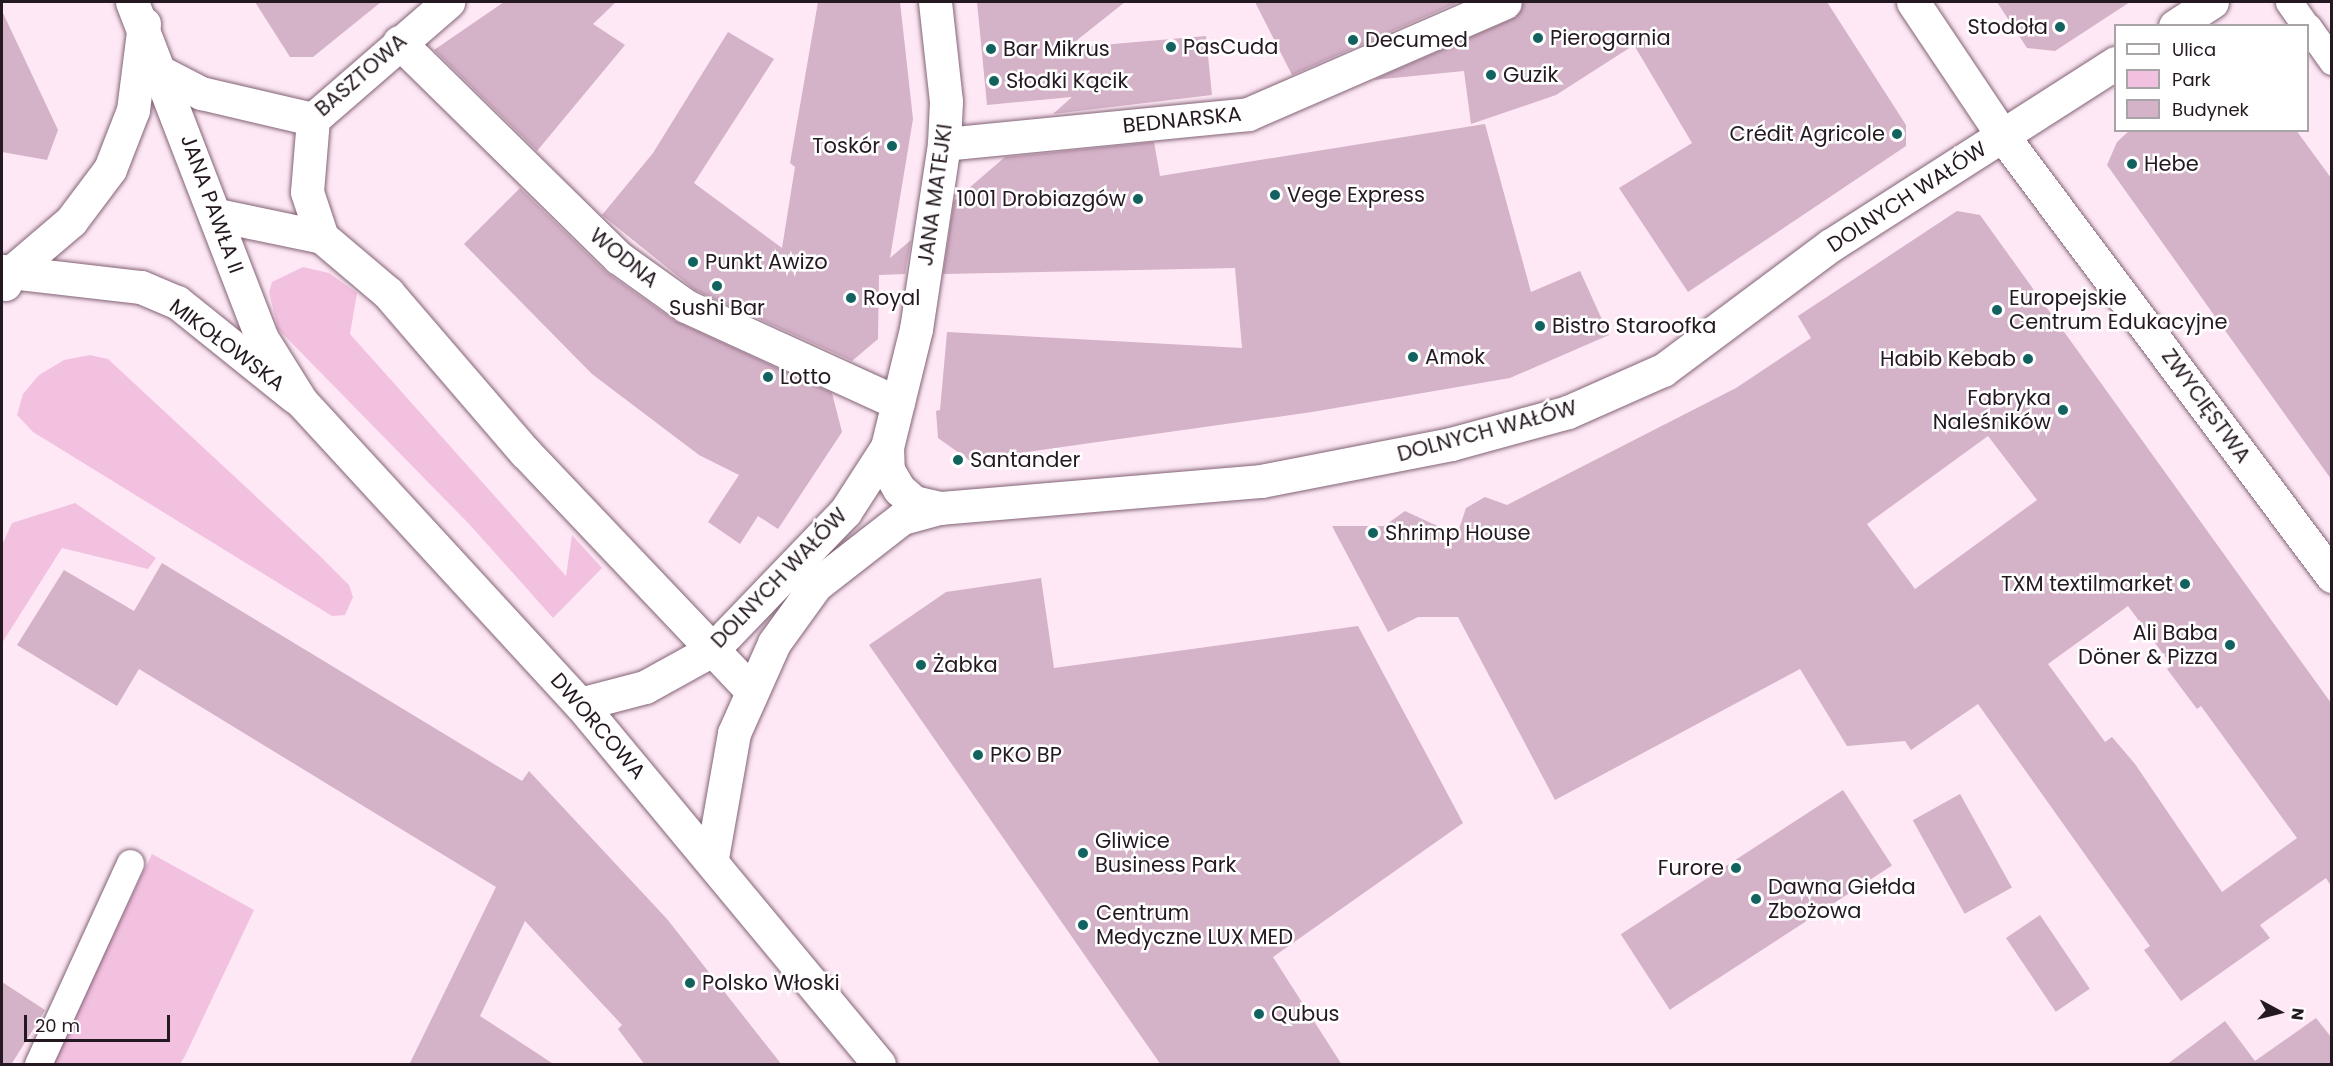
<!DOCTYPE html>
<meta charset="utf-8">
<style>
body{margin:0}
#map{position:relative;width:2333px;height:1066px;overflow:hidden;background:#fee8f5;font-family:Poppins,sans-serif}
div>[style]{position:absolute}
.green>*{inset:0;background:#f3c1e0}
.building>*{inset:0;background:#d4b2c7;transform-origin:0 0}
.roads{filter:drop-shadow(0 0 2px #826376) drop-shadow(0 0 2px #826376)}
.service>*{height:27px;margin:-13.5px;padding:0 13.5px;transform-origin:13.5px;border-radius:13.5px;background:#fff}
.minor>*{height:33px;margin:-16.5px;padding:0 16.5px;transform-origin:16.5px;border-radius:16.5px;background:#fff}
.tertiary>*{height:33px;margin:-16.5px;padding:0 16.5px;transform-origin:16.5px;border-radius:16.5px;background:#fff}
.secondary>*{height:33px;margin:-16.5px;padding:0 16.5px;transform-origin:16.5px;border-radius:16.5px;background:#fff}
.dots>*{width:16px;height:16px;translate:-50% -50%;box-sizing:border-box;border:3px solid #fff;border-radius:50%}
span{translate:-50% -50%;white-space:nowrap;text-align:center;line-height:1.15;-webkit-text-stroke:5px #fff;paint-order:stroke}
.poi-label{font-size:21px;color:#251921}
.right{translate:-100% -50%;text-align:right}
.left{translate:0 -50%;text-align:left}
.street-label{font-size:21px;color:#251921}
.frame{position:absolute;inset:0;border:3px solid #251921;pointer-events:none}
.legend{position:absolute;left:2114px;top:24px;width:195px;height:108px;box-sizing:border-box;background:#fff;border:2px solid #a8a3a6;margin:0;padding:8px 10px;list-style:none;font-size:18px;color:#251921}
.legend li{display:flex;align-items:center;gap:12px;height:30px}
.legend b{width:30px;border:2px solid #a8a3a6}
.north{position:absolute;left:2249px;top:982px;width:60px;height:60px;-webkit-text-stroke:4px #fff;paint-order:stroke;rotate:97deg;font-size:16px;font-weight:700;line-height:24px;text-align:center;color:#251921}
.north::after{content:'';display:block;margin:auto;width:21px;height:27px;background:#251921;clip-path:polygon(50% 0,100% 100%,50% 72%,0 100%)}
.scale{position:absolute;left:24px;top:1015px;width:146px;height:27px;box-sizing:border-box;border:3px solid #251921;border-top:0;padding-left:8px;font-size:18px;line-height:21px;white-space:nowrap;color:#251921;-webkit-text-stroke:4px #fff;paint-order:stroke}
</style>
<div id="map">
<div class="green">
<i style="clip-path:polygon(303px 267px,329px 273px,357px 293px,350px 334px,566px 576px,572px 535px,602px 568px,553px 618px,470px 525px,278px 329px,269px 292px,272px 282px)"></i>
<i style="clip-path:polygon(90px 355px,108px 359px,321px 557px,349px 585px,353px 597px,345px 615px,332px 616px,33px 432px,17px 415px,23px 394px,39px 375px,64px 360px)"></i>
<i style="clip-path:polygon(75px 503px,156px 558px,148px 569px,62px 548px,2px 643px,2px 545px,12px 523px)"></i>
<i style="clip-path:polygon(152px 854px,254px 910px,185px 1056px,180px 1064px,51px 1064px)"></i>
</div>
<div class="building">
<i style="clip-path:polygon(255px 2px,381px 2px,313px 57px,290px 57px)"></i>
<i style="clip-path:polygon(504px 2px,616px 2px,593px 24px,625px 45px,537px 151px,434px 50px)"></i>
<i style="clip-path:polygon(818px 2px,900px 2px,913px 119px,890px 258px,911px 240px,905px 274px,879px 275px,878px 339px,852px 361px,695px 290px,602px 215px,653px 153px,728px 32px,774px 59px,694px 183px,782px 248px,795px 167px,790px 163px)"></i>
<i style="clip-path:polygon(977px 2px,1125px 2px,1067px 48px,1206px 36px,1212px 95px,1053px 114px,1072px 97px,987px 105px)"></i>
<i style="clip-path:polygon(1255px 2px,1459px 2px,1292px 75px)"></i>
<i style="clip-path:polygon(1523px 2px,1827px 2px,1906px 125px,1906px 146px,1688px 292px,1619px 188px,1692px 143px,1634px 45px,1556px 95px,1471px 124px,1464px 71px,1373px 80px,1512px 19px)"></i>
<i style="clip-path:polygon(1997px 2px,2130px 2px,2055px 51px,2027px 48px)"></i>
<i style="clip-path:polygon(2px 11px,58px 130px,47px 160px,2px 152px)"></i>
<i style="clip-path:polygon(1485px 124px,1531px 292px,1580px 271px,1609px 335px,1510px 378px,1312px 412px,969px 460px,938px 438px,936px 411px,940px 410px,947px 332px,1242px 348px,1235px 268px,943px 274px,954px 201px,1005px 157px,1154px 142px,1160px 176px)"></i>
<i style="clip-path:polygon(2130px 130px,2296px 130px,2331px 178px,2331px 479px,2107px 165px,2117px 142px)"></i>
<i style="clip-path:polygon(520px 188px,606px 272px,675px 321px,832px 393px,842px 432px,778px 529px,758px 516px,740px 544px,708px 522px,739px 475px,699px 455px,592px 374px,464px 244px)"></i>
<i style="clip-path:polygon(evenodd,1957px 211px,1980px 215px,2331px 703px,2331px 886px,2326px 878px,2260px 925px,2270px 938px,2181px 1001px,2144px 950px,2150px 946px,1978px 704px,1911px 750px,1905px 741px,1847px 746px,1800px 669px,1555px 800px,1458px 617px,1418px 617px,1388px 632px,1332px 526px,1384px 526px,1405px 511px,1457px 535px,1466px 508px,1485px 497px,1507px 505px,1736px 388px,1811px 338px,1798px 316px,1957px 211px,1988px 436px,2037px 500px,1915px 589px,1867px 524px,1988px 436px,1957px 211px,2128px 606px,2172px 666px,2167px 669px,2197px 709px,2201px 706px,2297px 838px,2222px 892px,2135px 764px,2112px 737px,2105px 742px,2048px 664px,2128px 606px)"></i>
<i style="clip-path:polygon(162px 563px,522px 781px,529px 771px,667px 919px,782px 1065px,645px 1065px,618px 1029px,622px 1025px,525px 921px,480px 1016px,555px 1065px,409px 1065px,496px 887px,139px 669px,117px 706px,17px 645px,64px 570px,134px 611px)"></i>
<i style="clip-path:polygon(1041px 578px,1054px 668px,1358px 626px,1463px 823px,1273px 957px,1342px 1065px,1161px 1065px,869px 645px,946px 592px)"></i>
<i style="left:1843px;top:790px;width:90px;height:265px;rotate:57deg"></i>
<i style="left:1960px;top:794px;width:107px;height:54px;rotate:61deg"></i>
<i style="left:2040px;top:915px;width:89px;height:41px;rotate:56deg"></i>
<i style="clip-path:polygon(2px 982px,45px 1010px,11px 1065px,2px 1065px)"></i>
<i style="clip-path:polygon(2316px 1018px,2331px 1037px,2331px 1065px,2166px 1065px,2225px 1021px,2255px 1061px)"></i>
</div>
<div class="roads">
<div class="service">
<i style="left:2289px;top:2px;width:29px;rotate:55deg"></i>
<i style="left:2308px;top:27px;width:42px;rotate:54.8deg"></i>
<i style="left:38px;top:1064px;width:221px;rotate:-65.4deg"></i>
</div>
<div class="minor">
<i style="left:935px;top:2px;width:100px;rotate:83.7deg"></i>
<i style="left:946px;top:101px;width:43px;rotate:92.7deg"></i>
<i style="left:944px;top:144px;width:187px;rotate:98.6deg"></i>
<i style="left:916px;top:329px;width:122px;rotate:103.8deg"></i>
<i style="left:887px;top:447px;width:23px;rotate:88deg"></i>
<i style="left:888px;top:470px;width:22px;rotate:60deg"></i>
<i style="left:899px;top:489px;width:20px;rotate:41deg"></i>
<i style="left:914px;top:502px;width:27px;rotate:13deg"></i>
<i style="left:1913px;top:2px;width:160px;rotate:56.2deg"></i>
<i style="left:399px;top:42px;width:308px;rotate:44.5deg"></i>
<i style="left:619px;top:258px;width:82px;rotate:35.6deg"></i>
<i style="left:686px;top:306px;width:233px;rotate:24.6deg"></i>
<i style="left:164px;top:74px;width:42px;rotate:27.2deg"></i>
<i style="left:201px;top:93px;width:115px;rotate:13.1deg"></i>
<i style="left:313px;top:119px;width:179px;rotate:-40.9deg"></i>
<i style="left:313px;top:119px;width:73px;rotate:94.7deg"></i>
<i style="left:307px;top:192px;width:47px;rotate:71.6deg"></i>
<i style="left:944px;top:144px;width:305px;rotate:-5.6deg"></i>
<i style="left:1248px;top:114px;width:280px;rotate:-23.5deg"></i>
<i style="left:712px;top:650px;width:192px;rotate:-46.1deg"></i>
<i style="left:845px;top:512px;width:77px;rotate:-57.1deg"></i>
</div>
<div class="tertiary">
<i style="left:2175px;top:26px;width:44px;rotate:-33deg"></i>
<i style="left:2002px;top:135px;width:551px;rotate:53.19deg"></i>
<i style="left:217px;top:215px;width:107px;rotate:11.8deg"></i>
<i style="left:322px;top:237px;width:87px;rotate:40.3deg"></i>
<i style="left:388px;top:293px;width:210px;rotate:49.3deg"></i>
<i style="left:525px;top:452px;width:327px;rotate:46.5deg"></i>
<i style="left:2px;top:271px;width:140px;rotate:6.6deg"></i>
<i style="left:141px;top:287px;width:39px;rotate:23deg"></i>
<i style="left:177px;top:302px;width:151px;rotate:38.8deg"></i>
<i style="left:5px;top:284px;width:12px;rotate:-66deg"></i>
<i style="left:10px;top:273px;width:80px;rotate:-40.4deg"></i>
<i style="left:71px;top:221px;width:65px;rotate:-53.1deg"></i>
<i style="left:110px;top:169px;width:63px;rotate:-68.7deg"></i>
<i style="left:133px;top:110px;width:87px;rotate:-82.7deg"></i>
<i style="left:580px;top:704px;width:67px;rotate:-14.7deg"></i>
<i style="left:645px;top:687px;width:77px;rotate:-28.9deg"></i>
<i style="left:712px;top:858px;width:127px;rotate:-80deg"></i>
<i style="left:734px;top:733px;width:98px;rotate:-66deg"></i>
<i style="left:774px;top:643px;width:72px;rotate:-54.1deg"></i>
<i style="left:816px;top:585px;width:109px;rotate:-37.9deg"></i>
<i style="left:902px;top:518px;width:39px;rotate:-15deg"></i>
<i style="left:940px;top:508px;width:322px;rotate:-4.8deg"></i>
<i style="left:1261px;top:481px;width:194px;rotate:-11deg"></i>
<i style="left:1451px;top:444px;width:121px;rotate:-15.3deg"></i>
<i style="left:1568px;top:412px;width:104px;rotate:-23.9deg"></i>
<i style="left:1663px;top:370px;width:209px;rotate:-36.7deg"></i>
<i style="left:1831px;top:245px;width:338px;rotate:-32.6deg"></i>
</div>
<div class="secondary">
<i style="left:132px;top:2px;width:359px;rotate:68.9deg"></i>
<i style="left:261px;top:337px;width:75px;rotate:58deg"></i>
<i style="left:301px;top:401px;width:412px;rotate:47.4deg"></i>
<i style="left:580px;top:704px;width:468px;rotate:50.3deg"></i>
</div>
</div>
<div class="dots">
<i style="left:2060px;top:27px;background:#12625f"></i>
<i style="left:1538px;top:38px;background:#12625f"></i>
<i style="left:1353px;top:40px;background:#12625f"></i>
<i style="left:1171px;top:47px;background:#12625f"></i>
<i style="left:991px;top:49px;background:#12625f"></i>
<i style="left:1491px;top:75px;background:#12625f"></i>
<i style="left:994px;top:81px;background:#12625f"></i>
<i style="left:1897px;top:134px;background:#12625f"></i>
<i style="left:892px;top:146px;background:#12625f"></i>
<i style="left:2132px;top:164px;background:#12625f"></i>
<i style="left:1275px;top:195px;background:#12625f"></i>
<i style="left:1138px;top:199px;background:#12625f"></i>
<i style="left:693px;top:262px;background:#12625f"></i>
<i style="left:717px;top:286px;background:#12625f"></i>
<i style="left:851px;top:298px;background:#12625f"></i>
<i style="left:1997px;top:310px;background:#12625f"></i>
<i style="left:1540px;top:326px;background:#12625f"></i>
<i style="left:1413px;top:357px;background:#12625f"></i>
<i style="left:2028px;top:359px;background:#12625f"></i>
<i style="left:768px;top:377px;background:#12625f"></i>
<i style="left:2063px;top:410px;background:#12625f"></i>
<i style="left:958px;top:460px;background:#12625f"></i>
<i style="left:1373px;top:533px;background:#12625f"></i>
<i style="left:2185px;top:584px;background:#12625f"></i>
<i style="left:2230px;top:645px;background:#12625f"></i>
<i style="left:921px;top:665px;background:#12625f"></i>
<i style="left:978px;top:755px;background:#12625f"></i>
<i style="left:1083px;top:853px;background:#12625f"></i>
<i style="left:1736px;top:868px;background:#12625f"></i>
<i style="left:1756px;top:899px;background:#12625f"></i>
<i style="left:1083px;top:925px;background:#12625f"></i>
<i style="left:690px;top:983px;background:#12625f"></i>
<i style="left:1259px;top:1014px;background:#12625f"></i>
</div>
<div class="poi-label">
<span class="right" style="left:2048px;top:27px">Stodoła</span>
<span class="left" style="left:1550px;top:38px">Pierogarnia</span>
<span class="left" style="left:1365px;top:40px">Decumed</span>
<span class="left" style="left:1183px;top:47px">PasCuda</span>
<span class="left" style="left:1003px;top:49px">Bar Mikrus</span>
<span class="left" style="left:1503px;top:75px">Guzik</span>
<span class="left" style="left:1006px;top:81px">Słodki Kącik</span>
<span class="right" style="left:1885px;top:134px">Crédit Agricole</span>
<span class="right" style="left:880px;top:146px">Toskór</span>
<span class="left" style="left:2144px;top:164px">Hebe</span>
<span class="left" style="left:1287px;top:195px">Vege Express</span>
<span class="right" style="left:1126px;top:199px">1001 Drobiazgów</span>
<span class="left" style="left:705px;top:262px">Punkt Awizo</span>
<span class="left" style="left:863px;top:298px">Royal</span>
<span class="left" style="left:2009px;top:310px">Europejskie<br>Centrum Edukacyjne</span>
<span style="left:717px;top:308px">Sushi Bar</span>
<span class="left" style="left:1552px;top:326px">Bistro Staroofka</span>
<span class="left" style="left:1425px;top:357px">Amok</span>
<span class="right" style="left:2016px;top:359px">Habib Kebab</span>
<span class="left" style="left:780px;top:377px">Lotto</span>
<span class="right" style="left:2051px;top:410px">Fabryka<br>Naleśników</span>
<span class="left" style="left:970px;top:460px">Santander</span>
<span class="left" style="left:1385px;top:533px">Shrimp House</span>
<span class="right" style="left:2173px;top:584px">TXM textilmarket</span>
<span class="right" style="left:2218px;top:645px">Ali Baba<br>Döner &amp; Pizza</span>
<span class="left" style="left:933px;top:665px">Żabka</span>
<span class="left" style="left:990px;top:755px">PKO BP</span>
<span class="left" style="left:1095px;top:853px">Gliwice<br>Business Park</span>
<span class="right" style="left:1724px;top:868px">Furore</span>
<span class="left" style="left:1768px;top:899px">Dawna Giełda<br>Zbożowa</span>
<span class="left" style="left:1096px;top:925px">Centrum<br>Medyczne LUX MED</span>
<span class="left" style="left:702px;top:983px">Polsko Włoski</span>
<span class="left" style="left:1271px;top:1014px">Qubus</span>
</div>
<div class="street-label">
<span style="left:361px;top:75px;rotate:-41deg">BASZTOWA</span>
<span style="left:1182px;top:120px;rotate:-6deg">BEDNARSKA</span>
<span style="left:935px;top:195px;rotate:-82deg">JANA MATEJKI</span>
<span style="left:1907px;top:197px;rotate:-33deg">DOLNYCH WAŁÓW</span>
<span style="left:212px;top:204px;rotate:70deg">JANA PAWŁA II</span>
<span style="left:624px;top:258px;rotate:39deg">WODNA</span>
<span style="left:227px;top:345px;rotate:37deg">MIKOŁOWSKA</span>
<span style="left:2206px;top:406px;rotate:54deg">ZWYCIĘSTWA</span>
<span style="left:1487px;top:431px;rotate:-15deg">DOLNYCH WAŁÓW</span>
<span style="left:779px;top:578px;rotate:-46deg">DOLNYCH WAŁÓW</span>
<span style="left:598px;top:726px;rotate:49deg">DWORCOWA</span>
</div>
<div class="frame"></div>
<ul class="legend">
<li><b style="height:8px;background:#fff"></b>Ulica</li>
<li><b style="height:16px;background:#f3c1e0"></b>Park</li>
<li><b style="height:16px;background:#d4b2c7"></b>Budynek</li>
</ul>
<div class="north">N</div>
<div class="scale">20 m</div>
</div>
